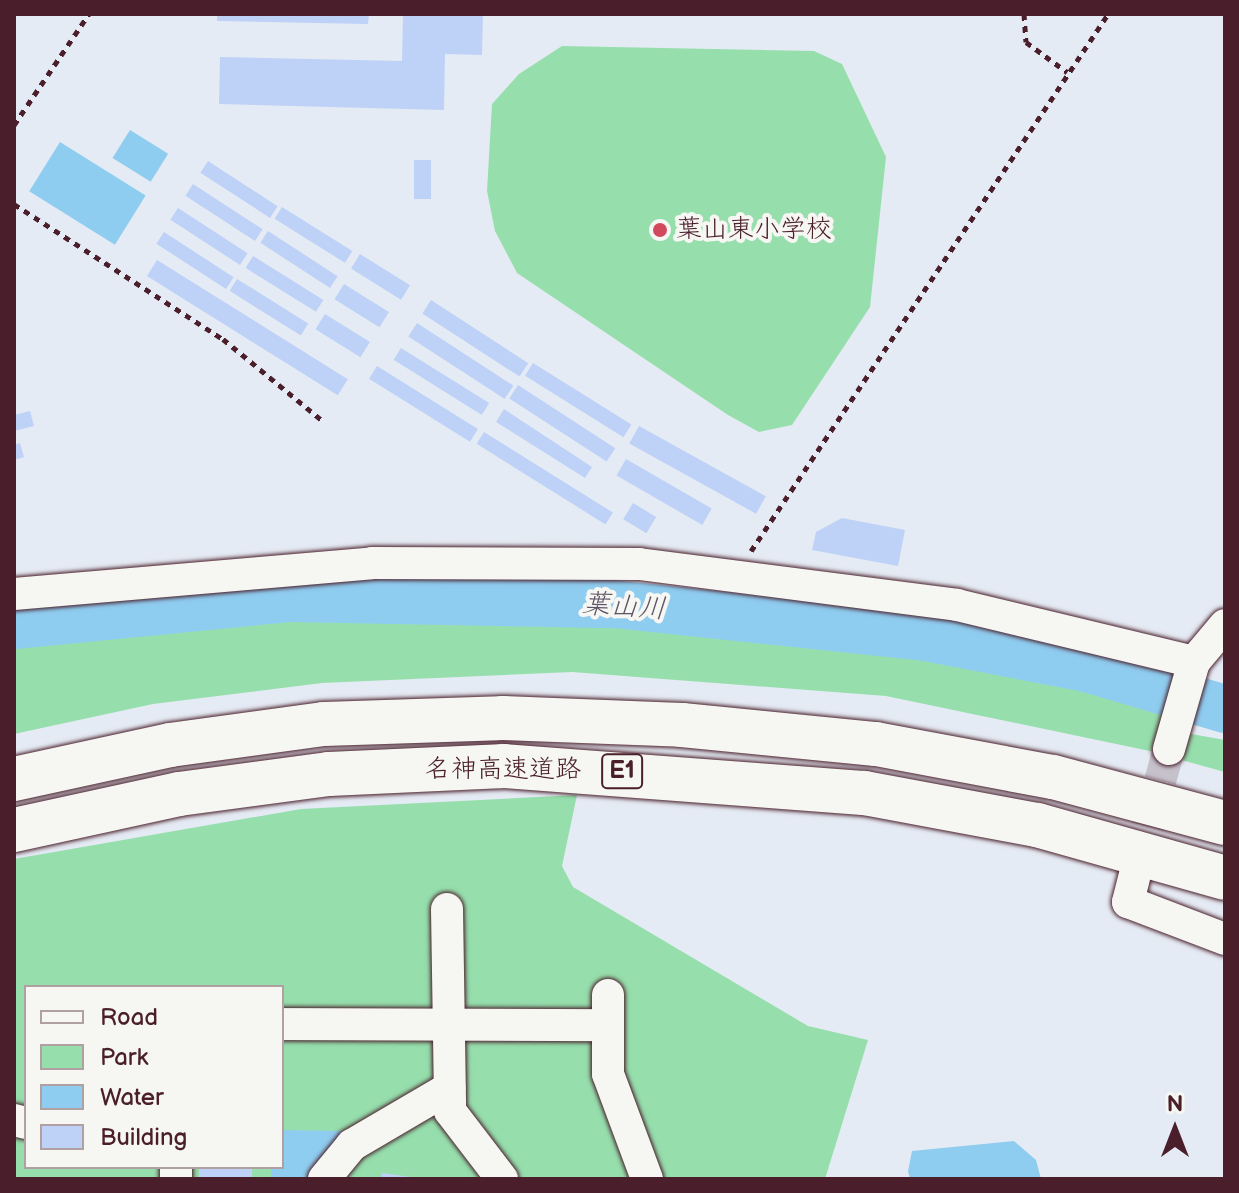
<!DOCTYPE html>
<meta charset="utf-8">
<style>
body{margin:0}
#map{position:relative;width:1239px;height:1193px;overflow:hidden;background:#e5ebf4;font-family:"Balsamiq Sans","Klee One",sans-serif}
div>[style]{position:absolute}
.green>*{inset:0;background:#96dfad}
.water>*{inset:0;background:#8fcdf0;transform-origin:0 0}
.river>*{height:48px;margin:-24px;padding:0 24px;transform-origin:24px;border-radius:24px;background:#8fcdf0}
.building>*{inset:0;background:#bed2f7;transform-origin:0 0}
.minor-tunnel>*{height:32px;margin-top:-16px;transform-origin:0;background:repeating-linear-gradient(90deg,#c6c2cc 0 32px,transparent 0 48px)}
.path>*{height:5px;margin-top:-2.5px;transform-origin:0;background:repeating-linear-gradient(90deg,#4a1f2b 0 6px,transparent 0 12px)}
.roads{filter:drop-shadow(0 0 2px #4a1f2b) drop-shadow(0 0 2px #4a1f2b)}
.minor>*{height:32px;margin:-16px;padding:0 16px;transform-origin:16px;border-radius:16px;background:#f6f6f2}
.highway>*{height:44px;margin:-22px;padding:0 22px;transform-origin:22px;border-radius:22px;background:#f6f6f2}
.dots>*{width:22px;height:22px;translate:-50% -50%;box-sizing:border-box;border:4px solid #f6f6f2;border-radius:50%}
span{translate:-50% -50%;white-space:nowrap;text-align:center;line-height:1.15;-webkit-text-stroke:8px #f6f6f2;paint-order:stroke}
.shield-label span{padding:2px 6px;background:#f6f6f2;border:2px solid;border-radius:6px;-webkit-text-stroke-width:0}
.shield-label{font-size:24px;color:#4a1f2b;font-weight:700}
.poi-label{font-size:26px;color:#4a1f2b}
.left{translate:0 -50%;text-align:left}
.street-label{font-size:26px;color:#4a1f2b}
.water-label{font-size:28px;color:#5f5366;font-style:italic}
.frame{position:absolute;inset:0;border:16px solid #4a1f2b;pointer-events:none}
.legend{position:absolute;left:24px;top:985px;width:260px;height:184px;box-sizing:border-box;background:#f6f6f2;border:2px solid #b1a0a2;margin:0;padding:10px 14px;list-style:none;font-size:24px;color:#4a1f2b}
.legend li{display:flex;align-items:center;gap:16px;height:40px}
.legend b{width:40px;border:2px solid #b1a0a2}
.north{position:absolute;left:1135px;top:1089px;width:80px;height:80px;-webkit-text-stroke:6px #f6f6f2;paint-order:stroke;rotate:0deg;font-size:22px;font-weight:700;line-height:32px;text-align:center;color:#4a1f2b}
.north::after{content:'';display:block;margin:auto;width:28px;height:36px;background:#4a1f2b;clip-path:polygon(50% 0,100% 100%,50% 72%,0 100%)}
</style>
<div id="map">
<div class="green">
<i style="clip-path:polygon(562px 46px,814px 51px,842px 64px,886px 157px,870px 307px,792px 425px,759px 432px,728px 415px,517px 273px,495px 231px,487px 191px,492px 104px,519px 74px)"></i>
<i style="clip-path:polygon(352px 608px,681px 621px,969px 657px,1171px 703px,1164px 754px,886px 696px,572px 672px,322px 683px,153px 704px,14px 734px,14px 634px)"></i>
<i style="clip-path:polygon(1180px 732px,1225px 740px,1225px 772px,1174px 758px)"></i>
<i style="clip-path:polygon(evenodd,577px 795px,562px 866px,573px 887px,808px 1026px,868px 1040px,825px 1179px,14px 1179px,14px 859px,301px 809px,577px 795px,26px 987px,282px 987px,282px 1167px,26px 1167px,26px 987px)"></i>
</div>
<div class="water">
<i style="left:130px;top:130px;width:45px;height:33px;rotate:32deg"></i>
<i style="left:60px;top:142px;width:101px;height:58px;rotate:32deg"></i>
<i style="clip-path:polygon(282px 1130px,343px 1131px,312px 1179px,271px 1179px,271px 1167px,282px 1167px)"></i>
<i style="clip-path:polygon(1014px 1141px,1036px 1160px,1041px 1179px,910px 1179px,908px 1171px,912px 1151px)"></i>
</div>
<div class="river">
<i style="left:14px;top:625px;width:276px;rotate:-5.6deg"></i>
<i style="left:289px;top:598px;width:324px;rotate:1.1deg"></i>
<i style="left:613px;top:604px;width:314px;rotate:6deg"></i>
<i style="left:925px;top:637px;width:164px;rotate:10.9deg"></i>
<i style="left:1086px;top:668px;width:145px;rotate:16.4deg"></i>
</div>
<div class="building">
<i style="clip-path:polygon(217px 14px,369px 14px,368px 24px,217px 21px)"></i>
<i style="clip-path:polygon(403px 14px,483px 14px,482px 55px,445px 54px,444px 110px,219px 104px,220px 57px,402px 61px)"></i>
<i style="left:431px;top:160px;width:39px;height:17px;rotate:90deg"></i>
<i style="left:208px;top:161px;width:83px;height:14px;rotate:33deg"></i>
<i style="left:193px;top:184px;width:83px;height:14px;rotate:33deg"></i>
<i style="left:282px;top:207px;width:83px;height:14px;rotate:32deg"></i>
<i style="left:178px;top:208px;width:83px;height:14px;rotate:33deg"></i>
<i style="left:268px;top:231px;width:83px;height:14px;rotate:33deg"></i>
<i style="left:164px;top:232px;width:83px;height:14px;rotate:33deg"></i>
<i style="left:360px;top:254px;width:59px;height:17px;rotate:32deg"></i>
<i style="left:253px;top:256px;width:83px;height:14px;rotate:32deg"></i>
<i style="left:157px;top:260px;width:225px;height:19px;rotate:32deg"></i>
<i style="left:237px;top:279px;width:84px;height:14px;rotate:32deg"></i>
<i style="left:344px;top:284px;width:53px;height:18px;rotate:32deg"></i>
<i style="left:431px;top:300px;width:116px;height:16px;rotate:33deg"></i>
<i style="left:325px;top:314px;width:53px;height:18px;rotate:32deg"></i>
<i style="left:417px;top:323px;width:115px;height:16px;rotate:33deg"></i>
<i style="left:401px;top:348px;width:104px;height:14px;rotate:32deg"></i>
<i style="left:533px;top:363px;width:116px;height:15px;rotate:32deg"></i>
<i style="left:377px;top:366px;width:119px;height:15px;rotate:32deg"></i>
<i style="left:518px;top:385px;width:116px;height:16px;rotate:33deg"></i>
<i style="clip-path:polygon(504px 409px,592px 467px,585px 478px,496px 422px)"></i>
<i style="clip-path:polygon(30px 411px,34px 426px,14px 431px,14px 415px)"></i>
<i style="left:639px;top:426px;width:145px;height:20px;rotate:29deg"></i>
<i style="left:484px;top:432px;width:152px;height:14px;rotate:32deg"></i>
<i style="clip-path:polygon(20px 443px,24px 457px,14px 460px,14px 445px)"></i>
<i style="left:626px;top:459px;width:99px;height:19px;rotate:30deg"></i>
<i style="left:633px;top:503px;width:27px;height:19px;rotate:31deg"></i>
<i style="clip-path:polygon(842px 518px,905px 530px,898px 566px,812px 550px,816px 532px)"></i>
<i style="left:199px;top:1167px;width:53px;height:12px"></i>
<i style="clip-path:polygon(382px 1173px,411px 1177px,411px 1179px,381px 1179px)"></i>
</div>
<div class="minor-tunnel">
<i style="left:1135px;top:873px;width:129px;rotate:-74.7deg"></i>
</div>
<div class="path">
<i style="left:1024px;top:14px;width:28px;rotate:86deg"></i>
<i style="left:1026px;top:42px;width:51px;rotate:36.2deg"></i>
<i style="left:14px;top:125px;width:134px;rotate:-56deg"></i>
<i style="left:14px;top:204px;width:249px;rotate:32.9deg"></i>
<i style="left:223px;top:339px;width:129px;rotate:39.4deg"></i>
<i style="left:751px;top:551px;width:645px;rotate:-56.38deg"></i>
</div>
<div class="roads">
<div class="minor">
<i style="left:14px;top:594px;width:359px;rotate:-4.9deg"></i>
<i style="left:372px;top:563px;width:267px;rotate:0.2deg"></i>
<i style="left:639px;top:564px;width:321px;rotate:7.3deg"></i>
<i style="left:957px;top:605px;width:244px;rotate:13.5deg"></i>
<i style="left:1169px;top:749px;width:91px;rotate:-74deg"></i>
<i style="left:1194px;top:662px;width:48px;rotate:-50deg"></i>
<i style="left:1135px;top:874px;width:29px;rotate:104deg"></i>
<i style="left:1128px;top:902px;width:104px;rotate:20.9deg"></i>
<i style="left:447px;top:909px;width:202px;rotate:89.1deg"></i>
<i style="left:450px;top:1111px;width:86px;rotate:52.6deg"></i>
<i style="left:608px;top:995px;width:79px;rotate:90deg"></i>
<i style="left:608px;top:1074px;width:112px;rotate:69.6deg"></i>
<i style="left:282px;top:1024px;width:326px;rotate:0.2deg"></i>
<i style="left:14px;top:1120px;width:12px;rotate:14deg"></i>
<i style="left:176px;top:1179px;width:12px;rotate:-90deg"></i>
<i style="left:324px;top:1179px;width:44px;rotate:-50.5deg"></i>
<i style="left:352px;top:1145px;width:113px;rotate:-30.4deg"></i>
</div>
<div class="highway">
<i style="left:14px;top:779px;width:160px;rotate:-12.3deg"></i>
<i style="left:170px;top:745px;width:155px;rotate:-7.8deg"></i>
<i style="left:324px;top:724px;width:179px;rotate:-1.9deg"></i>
<i style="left:503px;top:718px;width:179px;rotate:2.2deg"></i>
<i style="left:682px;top:725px;width:195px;rotate:5.6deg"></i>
<i style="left:876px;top:744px;width:180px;rotate:10.6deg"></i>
<i style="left:1053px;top:777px;width:178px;rotate:15deg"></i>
<i style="left:14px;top:830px;width:169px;rotate:-12.3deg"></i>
<i style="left:179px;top:794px;width:151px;rotate:-7.6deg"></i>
<i style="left:329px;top:774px;width:175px;rotate:-2.6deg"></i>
<i style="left:504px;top:766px;width:361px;rotate:4.3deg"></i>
<i style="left:864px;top:793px;width:176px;rotate:10.5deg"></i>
<i style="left:1037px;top:825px;width:195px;rotate:15.7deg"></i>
</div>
</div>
<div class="dots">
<i style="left:660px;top:230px;background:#d1495b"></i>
</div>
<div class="shield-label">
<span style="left:622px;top:771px">E1</span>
</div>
<div class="poi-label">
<span class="left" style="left:676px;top:230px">葉山東小学校</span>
</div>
<div class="street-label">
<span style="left:503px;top:770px">名神高速道路</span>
</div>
<div class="water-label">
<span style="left:624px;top:607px;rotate:4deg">葉山川</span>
</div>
<div class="frame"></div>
<ul class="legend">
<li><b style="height:10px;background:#f6f6f2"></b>Road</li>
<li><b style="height:22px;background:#96dfad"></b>Park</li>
<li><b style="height:22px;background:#8fcdf0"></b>Water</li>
<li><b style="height:22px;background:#bed2f7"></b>Building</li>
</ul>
<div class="north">N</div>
</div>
